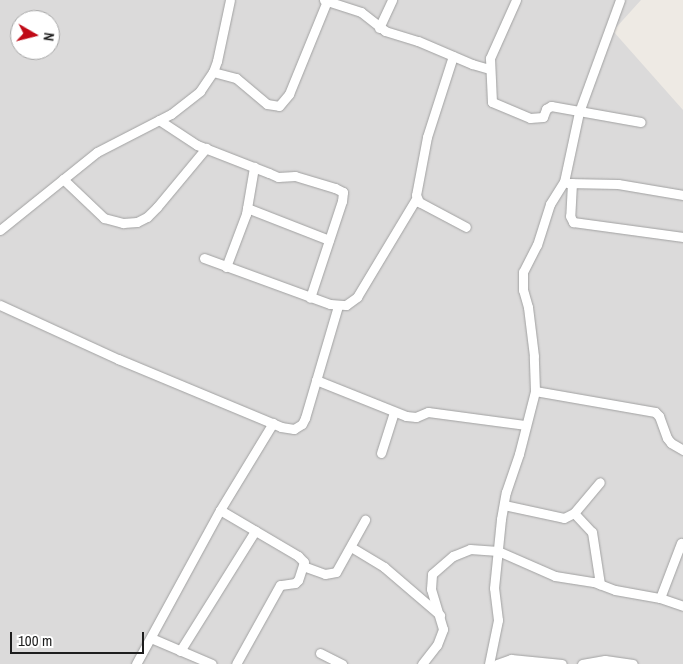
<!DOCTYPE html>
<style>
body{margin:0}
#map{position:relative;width:683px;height:664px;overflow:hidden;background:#eeeae4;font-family:"Archivo Narrow",sans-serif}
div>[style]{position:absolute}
.residential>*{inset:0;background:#dbdada}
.roads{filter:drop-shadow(0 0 1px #a1a1a1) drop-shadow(0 0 1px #a1a1a1)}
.minor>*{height:9px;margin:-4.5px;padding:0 4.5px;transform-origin:4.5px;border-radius:4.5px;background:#fff}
span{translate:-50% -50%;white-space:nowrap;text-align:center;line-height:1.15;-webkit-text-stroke:4.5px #fff;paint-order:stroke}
.north{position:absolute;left:10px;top:10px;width:50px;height:50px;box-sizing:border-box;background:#fff;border:1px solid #a5a5a5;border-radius:50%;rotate:98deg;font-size:14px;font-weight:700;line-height:20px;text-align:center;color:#1d1d1d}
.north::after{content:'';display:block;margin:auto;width:18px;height:22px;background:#c00a16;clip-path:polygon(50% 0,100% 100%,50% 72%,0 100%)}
.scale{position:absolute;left:10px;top:632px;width:134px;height:22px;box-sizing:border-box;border:2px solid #1d1d1d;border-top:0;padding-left:6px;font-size:15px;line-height:18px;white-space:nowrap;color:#1d1d1d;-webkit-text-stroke:4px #fff;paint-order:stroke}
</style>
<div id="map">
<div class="residential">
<i style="clip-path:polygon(evenodd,0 0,641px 0,613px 31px,683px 110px,683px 664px,0 664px,0 0,20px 20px,50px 20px,50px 50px,20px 50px,20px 20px)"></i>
</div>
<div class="roads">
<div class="minor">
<i style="left:324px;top:0;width:39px;rotate:18deg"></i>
<i style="left:361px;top:12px;width:31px;rotate:38deg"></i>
<i style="left:385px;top:31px;width:34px;rotate:17deg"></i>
<i style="left:418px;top:41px;width:59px;rotate:23.1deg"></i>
<i style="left:472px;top:64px;width:18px;rotate:16deg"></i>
<i style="left:516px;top:0;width:64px;rotate:114.1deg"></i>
<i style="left:490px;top:58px;width:44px;rotate:87.4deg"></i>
<i style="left:492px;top:102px;width:41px;rotate:22.8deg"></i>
<i style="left:530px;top:118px;width:13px;rotate:-4deg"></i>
<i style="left:543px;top:117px;width:9px;rotate:-69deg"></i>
<i style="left:546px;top:109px;width:6px;rotate:-31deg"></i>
<i style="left:551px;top:106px;width:91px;rotate:10.1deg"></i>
<i style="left:379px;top:28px;width:31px;rotate:-65deg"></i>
<i style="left:453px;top:56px;width:85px;rotate:107.8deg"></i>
<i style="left:427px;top:137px;width:59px;rotate:100.7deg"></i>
<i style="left:416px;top:195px;width:8px;rotate:67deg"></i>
<i style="left:419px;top:202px;width:53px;rotate:28deg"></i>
<i style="left:213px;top:72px;width:24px;rotate:15deg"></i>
<i style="left:236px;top:78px;width:40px;rotate:40deg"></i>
<i style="left:267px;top:104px;width:12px;rotate:9deg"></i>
<i style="left:279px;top:106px;width:16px;rotate:-50deg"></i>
<i style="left:289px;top:94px;width:100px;rotate:-67.8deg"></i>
<i style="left:159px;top:120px;width:45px;rotate:33.3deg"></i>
<i style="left:197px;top:145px;width:77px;rotate:21.3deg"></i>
<i style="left:269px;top:173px;width:10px;rotate:24deg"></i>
<i style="left:278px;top:177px;width:17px;rotate:-3deg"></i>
<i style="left:295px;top:176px;width:42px;rotate:16.7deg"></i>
<i style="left:335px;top:188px;width:9px;rotate:27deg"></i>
<i style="left:343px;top:192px;width:9px;rotate:96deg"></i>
<i style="left:342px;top:201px;width:102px;rotate:108.3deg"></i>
<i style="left:63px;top:179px;width:57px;rotate:43.6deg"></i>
<i style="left:104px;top:218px;width:20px;rotate:15deg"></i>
<i style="left:123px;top:223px;width:14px;rotate:-4deg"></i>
<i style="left:137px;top:222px;width:11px;rotate:-27deg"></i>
<i style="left:147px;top:217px;width:14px;rotate:-45deg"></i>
<i style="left:157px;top:207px;width:77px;rotate:-50.3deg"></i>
<i style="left:567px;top:183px;width:51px;rotate:1.1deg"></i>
<i style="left:618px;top:184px;width:66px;rotate:9.6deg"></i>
<i style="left:572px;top:183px;width:33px;rotate:93deg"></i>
<i style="left:570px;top:216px;width:7px;rotate:63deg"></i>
<i style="left:573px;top:222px;width:111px;rotate:7.8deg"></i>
<i style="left:247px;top:208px;width:88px;rotate:21.3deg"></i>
<i style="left:0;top:230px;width:124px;rotate:-38.8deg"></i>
<i style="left:97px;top:152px;width:83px;rotate:-27.2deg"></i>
<i style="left:171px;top:114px;width:37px;rotate:-38deg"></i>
<i style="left:200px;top:91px;width:23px;rotate:-56deg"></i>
<i style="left:213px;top:72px;width:12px;rotate:-70deg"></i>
<i style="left:217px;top:61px;width:62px;rotate:-78deg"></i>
<i style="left:204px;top:258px;width:134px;rotate:20.1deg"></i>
<i style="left:330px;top:304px;width:16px;rotate:4deg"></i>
<i style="left:346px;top:305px;width:14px;rotate:-36deg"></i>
<i style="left:357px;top:297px;width:114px;rotate:-59deg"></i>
<i style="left:226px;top:267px;width:57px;rotate:-69.3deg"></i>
<i style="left:246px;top:214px;width:48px;rotate:-80.3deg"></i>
<i style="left:0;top:305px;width:130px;rotate:24.6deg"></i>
<i style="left:118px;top:359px;width:177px;rotate:22.6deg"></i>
<i style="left:281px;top:427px;width:13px;rotate:9deg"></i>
<i style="left:294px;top:429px;width:9px;rotate:-32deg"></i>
<i style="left:302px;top:424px;width:7px;rotate:-63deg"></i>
<i style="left:305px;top:418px;width:117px;rotate:-73.6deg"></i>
<i style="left:316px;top:380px;width:97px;rotate:21.8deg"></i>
<i style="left:406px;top:416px;width:10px;rotate:6deg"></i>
<i style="left:416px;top:417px;width:13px;rotate:-23deg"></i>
<i style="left:428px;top:412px;width:99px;rotate:7.6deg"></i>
<i style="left:535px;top:391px;width:122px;rotate:9.9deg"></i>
<i style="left:655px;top:412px;width:6px;rotate:45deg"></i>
<i style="left:659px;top:416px;width:23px;rotate:70deg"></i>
<i style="left:667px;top:438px;width:6px;rotate:51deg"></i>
<i style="left:671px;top:443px;width:14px;rotate:30deg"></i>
<i style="left:381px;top:453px;width:43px;rotate:-72.4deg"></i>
<i style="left:504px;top:505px;width:61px;rotate:12.2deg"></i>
<i style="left:564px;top:518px;width:11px;rotate:-27deg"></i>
<i style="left:574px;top:513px;width:40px;rotate:-50deg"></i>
<i style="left:220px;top:510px;width:91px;rotate:30.5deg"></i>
<i style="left:298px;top:556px;width:8px;rotate:45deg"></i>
<i style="left:304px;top:562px;width:19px;rotate:108deg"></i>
<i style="left:298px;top:580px;width:4px;rotate:135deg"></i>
<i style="left:295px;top:583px;width:15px;rotate:172deg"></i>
<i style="left:280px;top:585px;width:90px;rotate:119.1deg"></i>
<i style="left:574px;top:513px;width:26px;rotate:47deg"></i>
<i style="left:592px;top:532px;width:53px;rotate:81.3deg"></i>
<i style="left:351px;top:547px;width:39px;rotate:31deg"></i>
<i style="left:384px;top:567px;width:74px;rotate:40.6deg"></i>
<i style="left:303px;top:566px;width:23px;rotate:20deg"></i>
<i style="left:325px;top:574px;width:11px;rotate:-10deg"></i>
<i style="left:336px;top:572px;width:60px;rotate:-60.9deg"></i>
<i style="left:660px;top:598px;width:59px;rotate:-69.1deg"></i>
<i style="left:151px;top:638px;width:66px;rotate:23.1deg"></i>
<i style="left:180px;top:651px;width:142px;rotate:-58deg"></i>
<i style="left:320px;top:653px;width:25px;rotate:27deg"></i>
<i style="left:136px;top:664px;width:175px;rotate:-61.4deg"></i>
<i style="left:220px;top:510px;width:102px;rotate:-58.7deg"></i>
<i style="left:422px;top:664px;width:24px;rotate:-52deg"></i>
<i style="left:437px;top:645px;width:17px;rotate:-69deg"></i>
<i style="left:443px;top:629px;width:42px;rotate:-106.7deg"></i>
<i style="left:431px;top:589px;width:15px;rotate:-86deg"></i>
<i style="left:432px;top:574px;width:28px;rotate:-41deg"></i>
<i style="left:453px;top:556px;width:18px;rotate:-22deg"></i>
<i style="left:470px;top:549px;width:28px;rotate:4deg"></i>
<i style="left:498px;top:551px;width:62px;rotate:23.7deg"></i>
<i style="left:555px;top:576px;width:39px;rotate:9deg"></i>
<i style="left:594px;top:582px;width:22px;rotate:21deg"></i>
<i style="left:615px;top:590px;width:46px;rotate:10.1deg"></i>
<i style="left:660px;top:598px;width:24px;rotate:19deg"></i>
<i style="left:489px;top:664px;width:45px;rotate:-78.4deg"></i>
<i style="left:498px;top:620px;width:32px;rotate:-97deg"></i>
<i style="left:494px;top:588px;width:69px;rotate:-84.2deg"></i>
<i style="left:501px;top:519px;width:27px;rotate:-80deg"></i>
<i style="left:506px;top:492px;width:40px;rotate:-71.1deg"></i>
<i style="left:519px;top:454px;width:65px;rotate:-75.7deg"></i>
<i style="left:535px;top:391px;width:35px;rotate:-92deg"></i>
<i style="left:534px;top:356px;width:49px;rotate:-97deg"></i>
<i style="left:528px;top:307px;width:18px;rotate:-106deg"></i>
<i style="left:523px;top:290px;width:18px;rotate:-90deg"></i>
<i style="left:523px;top:272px;width:30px;rotate:-63deg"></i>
<i style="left:537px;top:245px;width:43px;rotate:-72.4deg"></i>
<i style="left:550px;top:204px;width:26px;rotate:-58deg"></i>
<i style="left:564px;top:182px;width:72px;rotate:-77.9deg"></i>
<i style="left:579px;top:112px;width:119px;rotate:-69.9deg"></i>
<i style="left:497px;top:664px;width:15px;rotate:-20deg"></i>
<i style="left:511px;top:659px;width:51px;rotate:5.6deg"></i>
<i style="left:582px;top:664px;width:23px;rotate:-10deg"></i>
<i style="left:605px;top:660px;width:28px;rotate:8deg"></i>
</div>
</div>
<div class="north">N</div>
<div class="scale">100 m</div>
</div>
